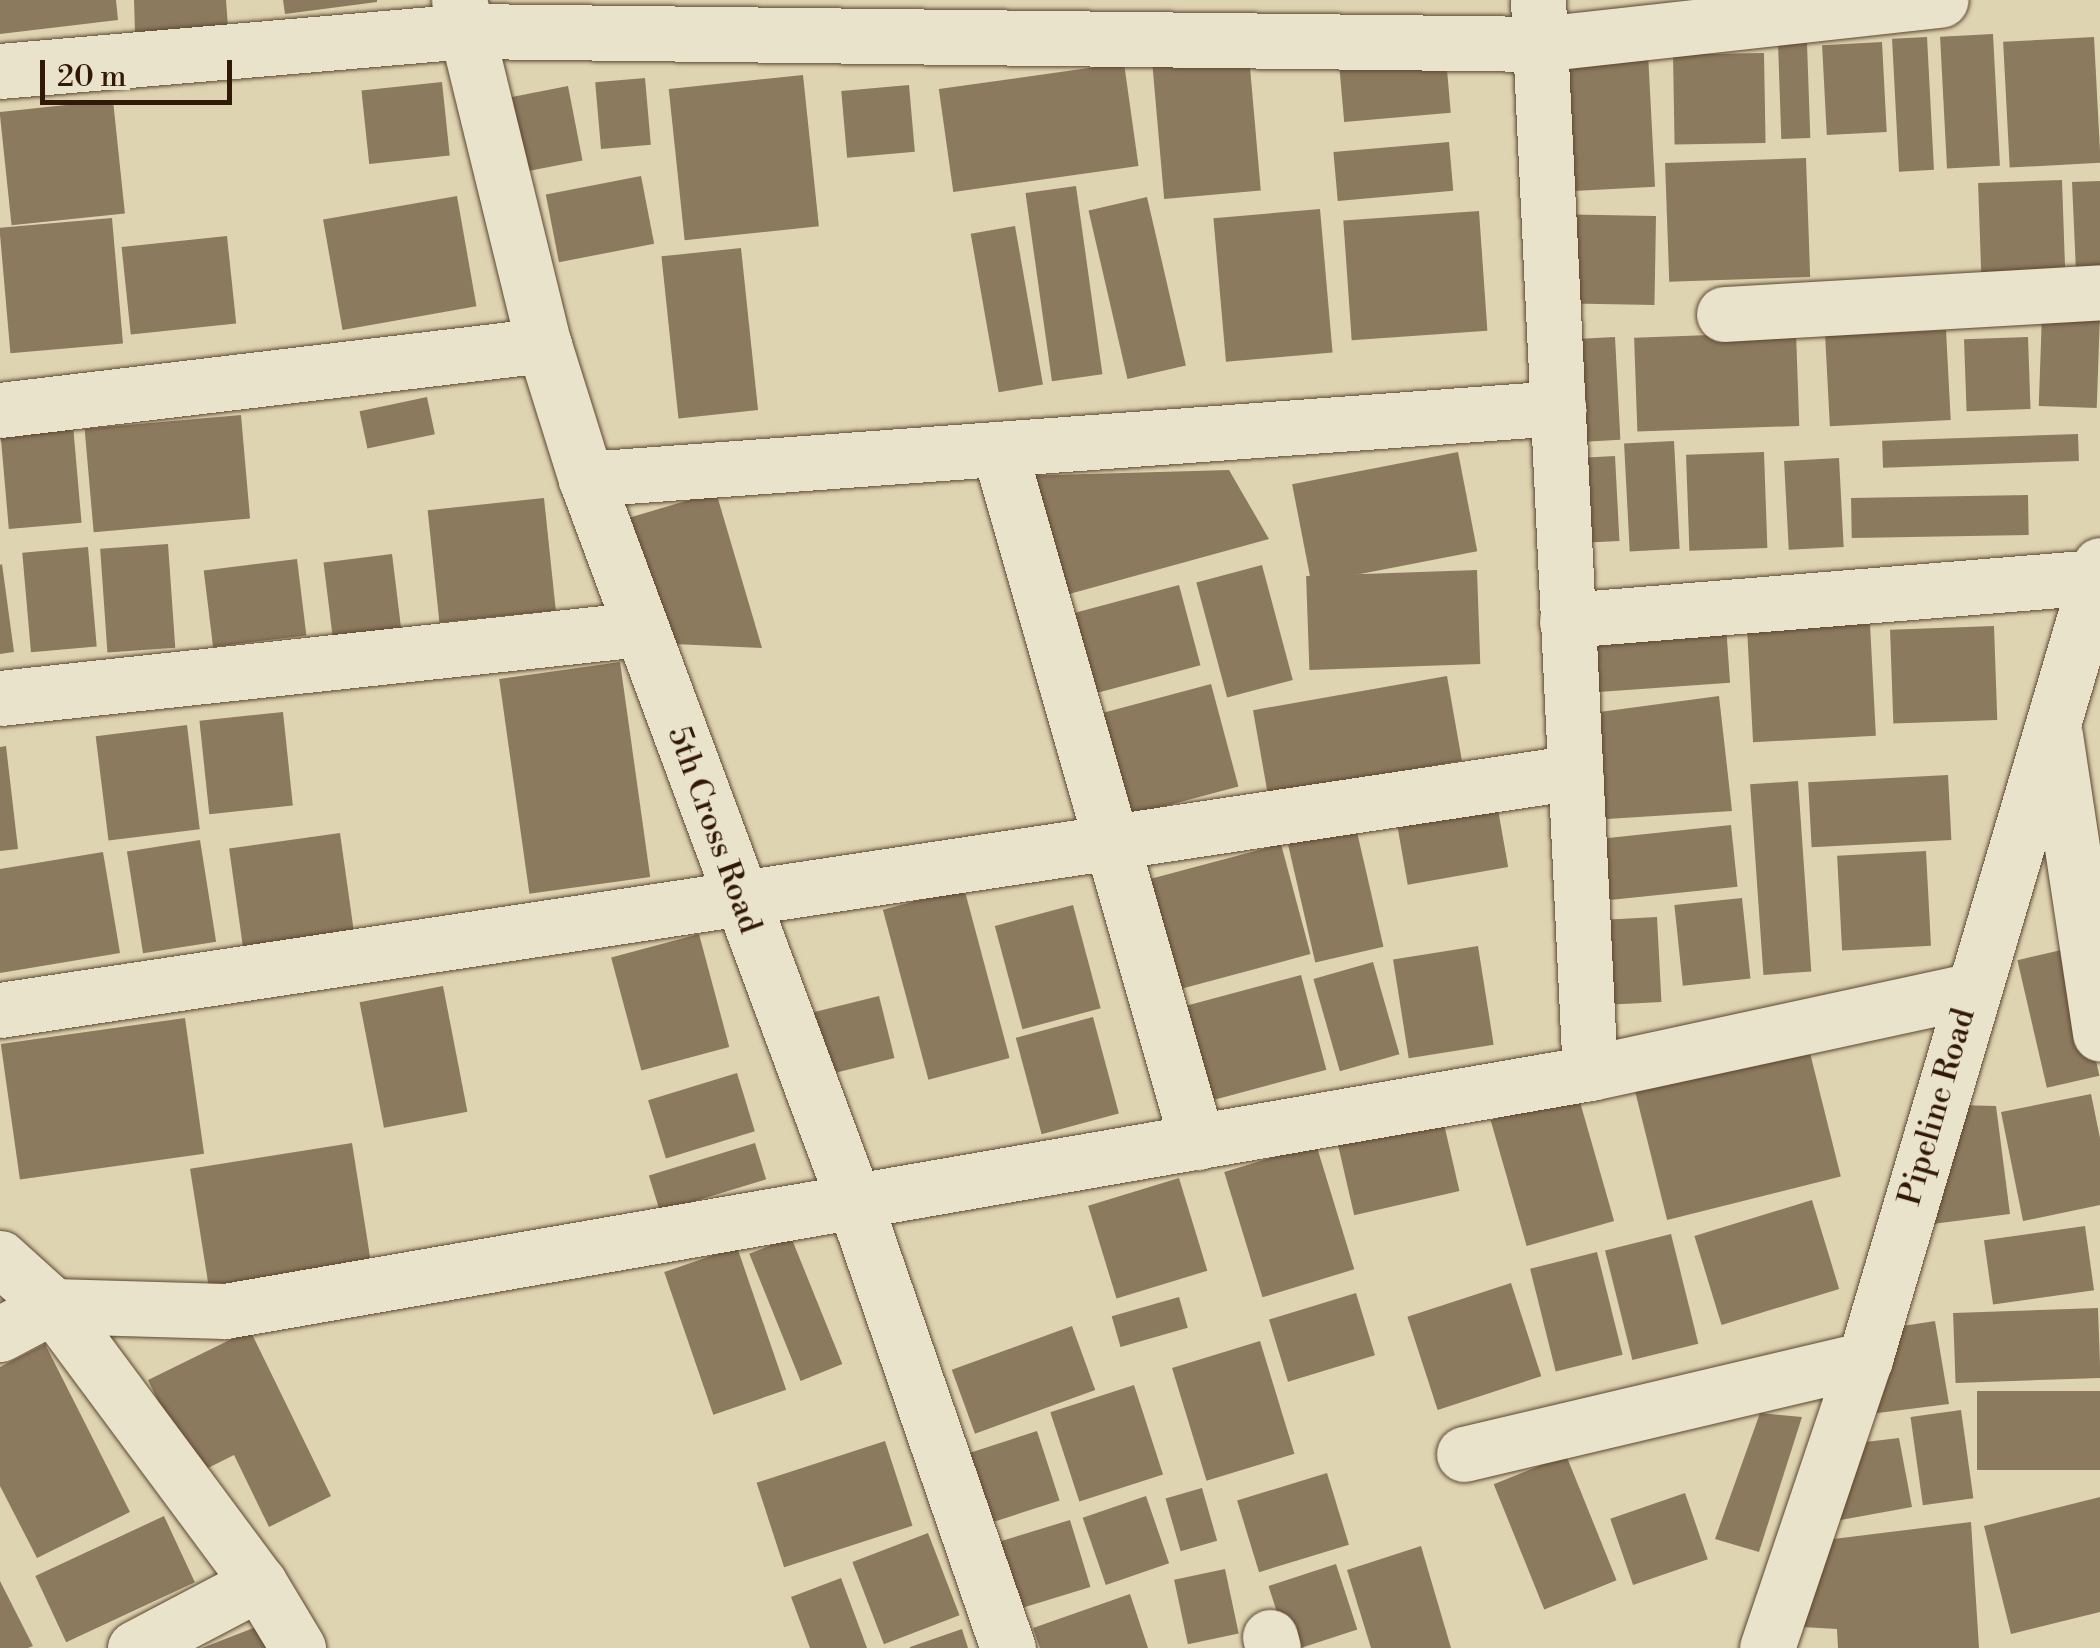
<!DOCTYPE html>
<style>
body{margin:0}
#map{position:relative;width:2100px;height:1648px;overflow:hidden;background:#dfd4b1;font-family:"Libre Bodoni",serif}
div>[style]{position:absolute}
.building>*{inset:0;background:#8c7a5f;transform-origin:0 0}
.roads{filter:drop-shadow(0 0 2px #5d4731) drop-shadow(0 0 2px #5d4731)}
.minor>*{height:55px;margin:-27.5px;padding:0 27.5px;transform-origin:27.5px;border-radius:27.5px;background:#eae3cc}
.tertiary>*{height:55px;margin:-27.5px;padding:0 27.5px;transform-origin:27.5px;border-radius:27.5px;background:#eae3cc}
span{translate:-50% -50%;white-space:nowrap;text-align:center;line-height:1.15;-webkit-text-stroke:10px #eae3cc;paint-order:stroke}
.street-label{font-size:32px;color:#321806}
.scale{position:absolute;left:40px;top:60px;width:192px;height:45px;box-sizing:border-box;border:5px solid #321806;border-top:0;padding-left:12px;font-size:30px;line-height:35px;white-space:nowrap;color:#321806;-webkit-text-stroke:8px #eae3cc;paint-order:stroke}
</style>
<div id="map">
<div class="building">
<i style="clip-path:polygon(0 0,116px 0,118px 20px,0 34px)"></i>
<i style="clip-path:polygon(134px 0,226px 0,228px 27px,135px 32px)"></i>
<i style="clip-path:polygon(283px 0,377px 0,377px 2px,285px 14px)"></i>
<i style="left:1993px;top:34px;width:132px;height:53px;rotate:87deg"></i>
<i style="left:1927px;top:37px;width:133px;height:35px;rotate:87deg"></i>
<i style="left:2094px;top:37px;width:126px;height:91px;rotate:87deg"></i>
<i style="left:1882px;top:42px;width:90px;height:60px;rotate:87deg"></i>
<i style="left:1807px;top:43px;width:95px;height:29px;rotate:88deg"></i>
<i style="left:1445px;top:47px;width:66px;height:107px;rotate:85deg"></i>
<i style="left:1648px;top:53px;width:134px;height:95px;rotate:87deg"></i>
<i style="left:1764px;top:53px;width:90px;height:91px;rotate:89deg"></i>
<i style="left:1249px;top:56px;width:135px;height:97px;rotate:85deg"></i>
<i style="left:1124px;top:63px;width:104px;height:187px;rotate:82deg"></i>
<i style="left:803px;top:75px;width:152px;height:135px;rotate:84deg"></i>
<i style="left:645px;top:78px;width:67px;height:50px;rotate:85deg"></i>
<i style="left:442px;top:82px;width:74px;height:81px;rotate:84deg"></i>
<i style="left:909px;top:85px;width:67px;height:68px;rotate:85deg"></i>
<i style="left:568px;top:86px;width:76px;height:63px;rotate:79deg"></i>
<i style="left:113px;top:100px;width:114px;height:114px;rotate:84deg"></i>
<i style="left:1449px;top:142px;width:49px;height:116px;rotate:85deg"></i>
<i style="left:1806px;top:158px;width:119px;height:141px;rotate:88deg"></i>
<i style="left:641px;top:176px;width:69px;height:97px;rotate:79deg"></i>
<i style="left:2062px;top:180px;width:93px;height:84px;rotate:88deg"></i>
<i style="clip-path:polygon(2100px 181px,2100px 271px,2076px 272px,2072px 182px)"></i>
<i style="left:1076px;top:186px;width:190px;height:51px;rotate:82deg"></i>
<i style="left:457px;top:196px;width:112px;height:136px;rotate:80deg"></i>
<i style="left:1147px;top:197px;width:173px;height:60px;rotate:77deg"></i>
<i style="left:1320px;top:209px;width:144px;height:107px;rotate:85deg"></i>
<i style="left:1479px;top:211px;width:120px;height:136px;rotate:86deg"></i>
<i style="left:1656px;top:216px;width:89px;height:97px;rotate:91deg"></i>
<i style="left:112px;top:218px;width:126px;height:113px;rotate:85deg"></i>
<i style="left:1015px;top:226px;width:161px;height:45px;rotate:80deg"></i>
<i style="left:227px;top:236px;width:88px;height:106px;rotate:84deg"></i>
<i style="left:741px;top:248px;width:163px;height:80px;rotate:84deg"></i>
<i style="left:2042px;top:313px;width:58px;height:93px;rotate:2deg"></i>
<i style="left:1946px;top:330px;width:90px;height:121px;rotate:87deg"></i>
<i style="left:1796px;top:332px;width:94px;height:162px;rotate:88deg"></i>
<i style="left:1615px;top:337px;width:103px;height:49px;rotate:87deg"></i>
<i style="left:2028px;top:337px;width:72px;height:64px;rotate:88deg"></i>
<i style="left:427px;top:397px;width:38px;height:69px;rotate:78deg"></i>
<i style="left:241px;top:415px;width:104px;height:157px;rotate:85deg"></i>
<i style="left:73px;top:425px;width:98px;height:73px;rotate:85deg"></i>
<i style="left:2078px;top:434px;width:27px;height:196px;rotate:88deg"></i>
<i style="left:1674px;top:441px;width:108px;height:50px;rotate:87deg"></i>
<i style="left:1458px;top:452px;width:101px;height:169px;rotate:79deg"></i>
<i style="left:1764px;top:452px;width:96px;height:78px;rotate:88deg"></i>
<i style="left:1615px;top:456px;width:85px;height:37px;rotate:87deg"></i>
<i style="left:1839px;top:458px;width:89px;height:55px;rotate:87deg"></i>
<i style="clip-path:polygon(1229px 470px,1269px 539px,1051px 599px,1019px 476px)"></i>
<i style="clip-path:polygon(716px 492px,762px 648px,674px 644px,625px 519px)"></i>
<i style="left:2028px;top:495px;width:40px;height:177px;rotate:89deg"></i>
<i style="left:544px;top:498px;width:113px;height:117px;rotate:84deg"></i>
<i style="left:168px;top:544px;width:104px;height:68px;rotate:86deg"></i>
<i style="left:88px;top:547px;width:100px;height:66px;rotate:85deg"></i>
<i style="left:392px;top:554px;width:79px;height:69px;rotate:83deg"></i>
<i style="left:297px;top:559px;width:77px;height:94px;rotate:83deg"></i>
<i style="clip-path:polygon(2px 564px,14px 652px,0 654px,0 565px)"></i>
<i style="left:1262px;top:565px;width:119px;height:68px;rotate:75deg"></i>
<i style="left:1477px;top:570px;width:94px;height:171px;rotate:88deg"></i>
<i style="left:1179px;top:585px;width:83px;height:125px;rotate:75deg"></i>
<i style="left:1870px;top:624px;width:112px;height:123px;rotate:87deg"></i>
<i style="left:1726px;top:625px;width:58px;height:139px;rotate:86deg"></i>
<i style="left:1994px;top:626px;width:94px;height:104px;rotate:88deg"></i>
<i style="left:620px;top:662px;width:217px;height:122px;rotate:82deg"></i>
<i style="left:1447px;top:676px;width:86px;height:197px;rotate:80deg"></i>
<i style="left:1211px;top:684px;width:106px;height:125px;rotate:75deg"></i>
<i style="clip-path:polygon(1719px 696px,1732px 811px,1592px 820px,1592px 713px)"></i>
<i style="left:283px;top:712px;width:94px;height:84px;rotate:84deg"></i>
<i style="left:187px;top:725px;width:105px;height:92px;rotate:83deg"></i>
<i style="clip-path:polygon(6px 746px,18px 849px,0 851px,0 747px)"></i>
<i style="left:1948px;top:775px;width:65px;height:140px;rotate:87deg"></i>
<i style="left:1798px;top:781px;width:191px;height:48px;rotate:86deg"></i>
<i style="left:1496px;top:798px;width:70px;height:102px;rotate:80deg"></i>
<i style="left:1354px;top:819px;width:131px;height:70px;rotate:77deg"></i>
<i style="left:1731px;top:825px;width:62px;height:138px;rotate:84deg"></i>
<i style="left:340px;top:833px;width:100px;height:112px;rotate:82deg"></i>
<i style="left:200px;top:840px;width:103px;height:74px;rotate:81deg"></i>
<i style="left:1281px;top:844px;width:114px;height:155px;rotate:75deg"></i>
<i style="left:1926px;top:851px;width:95px;height:89px;rotate:87deg"></i>
<i style="clip-path:polygon(103px 852px,120px 953px,0 973px,0 869px)"></i>
<i style="left:964px;top:888px;width:176px;height:84px;rotate:75deg"></i>
<i style="left:1742px;top:898px;width:81px;height:68px;rotate:84deg"></i>
<i style="left:1073px;top:905px;width:107px;height:81px;rotate:75deg"></i>
<i style="left:1657px;top:917px;width:85px;height:62px;rotate:87deg"></i>
<i style="left:699px;top:934px;width:117px;height:91px;rotate:75deg"></i>
<i style="left:1478px;top:946px;width:100px;height:86px;rotate:81deg"></i>
<i style="left:2070px;top:948px;width:131px;height:54px;rotate:77deg"></i>
<i style="left:1373px;top:962px;width:96px;height:62px;rotate:74deg"></i>
<i style="left:1301px;top:975px;width:98px;height:142px;rotate:75deg"></i>
<i style="left:443px;top:986px;width:128px;height:85px;rotate:79deg"></i>
<i style="left:879px;top:996px;width:64px;height:79px;rotate:76deg"></i>
<i style="left:1093px;top:1017px;width:100px;height:80px;rotate:75deg"></i>
<i style="left:185px;top:1018px;width:137px;height:186px;rotate:82deg"></i>
<i style="left:1805px;top:1033px;width:148px;height:179px;rotate:76deg"></i>
<i style="left:737px;top:1073px;width:61px;height:93px;rotate:73deg"></i>
<i style="clip-path:polygon(2091px 1094px,2100px 1138px,2100px 1205px,2023px 1221px,2001px 1112px)"></i>
<i style="left:1578px;top:1095px;width:131px;height:91px;rotate:74deg"></i>
<i style="clip-path:polygon(1957px 1105px,1996px 1106px,2010px 1214px,1925px 1225px)"></i>
<i style="left:1441px;top:1111px;width:82px;height:108px;rotate:77deg"></i>
<i style="left:352px;top:1143px;width:128px;height:164px;rotate:81deg"></i>
<i style="left:755px;top:1143px;width:38px;height:111px;rotate:73deg"></i>
<i style="left:1316px;top:1144px;width:131px;height:96px;rotate:73deg"></i>
<i style="left:1179px;top:1178px;width:97px;height:95px;rotate:73deg"></i>
<i style="left:1812px;top:1200px;width:93px;height:123px;rotate:73deg"></i>
<i style="left:2085px;top:1226px;width:65px;height:102px;rotate:82deg"></i>
<i style="left:1671px;top:1234px;width:113px;height:68px;rotate:76deg"></i>
<i style="left:791px;top:1237px;width:137px;height:45px;rotate:68deg"></i>
<i style="left:737px;top:1247px;width:151px;height:77px;rotate:71deg"></i>
<i style="left:1597px;top:1252px;width:106px;height:69px;rotate:76deg"></i>
<i style="left:1511px;top:1283px;width:98px;height:109px;rotate:72deg"></i>
<i style="left:1356px;top:1293px;width:65px;height:91px;rotate:73deg"></i>
<i style="left:1179px;top:1297px;width:32px;height:70px;rotate:74deg"></i>
<i style="left:2098px;top:1308px;width:70px;height:145px;rotate:88deg"></i>
<i style="clip-path:polygon(1935px 1321px,1949px 1404px,1854px 1416px,1883px 1329px)"></i>
<i style="left:1072px;top:1326px;width:68px;height:128px;rotate:70deg"></i>
<i style="clip-path:polygon(250px 1330px,331px 1496px,269px 1527px,234px 1455px,194px 1475px,148px 1380px)"></i>
<i style="left:1260px;top:1341px;width:118px;height:92px;rotate:73deg"></i>
<i style="clip-path:polygon(45px 1344px,130px 1512px,37px 1558px,0 1486px,0 1367px)"></i>
<i style="left:1134px;top:1385px;width:94px;height:88px;rotate:72deg"></i>
<i style="left:2100px;top:1391px;width:79px;height:123px;rotate:90deg"></i>
<i style="left:1961px;top:1410px;width:89px;height:51px;rotate:82deg"></i>
<i style="clip-path:polygon(1760px 1413px,1802px 1417px,1759px 1552px,1715px 1539px)"></i>
<i style="left:1037px;top:1431px;width:73px;height:72px;rotate:72deg"></i>
<i style="clip-path:polygon(1899px 1438px,1912px 1507px,1824px 1523px,1840px 1445px)"></i>
<i style="left:885px;top:1441px;width:89px;height:135px;rotate:72deg"></i>
<i style="left:1566px;top:1455px;width:135px;height:78px;rotate:68deg"></i>
<i style="left:1327px;top:1473px;width:75px;height:94px;rotate:73deg"></i>
<i style="left:1202px;top:1488px;width:55px;height:38px;rotate:74deg"></i>
<i style="left:1685px;top:1493px;width:70px;height:79px;rotate:71deg"></i>
<i style="left:1146px;top:1496px;width:71px;height:67px;rotate:71deg"></i>
<i style="clip-path:polygon(2100px 1497px,2100px 1612px,2011px 1634px,1984px 1526px)"></i>
<i style="left:164px;top:1516px;width:73px;height:142px;rotate:65deg"></i>
<i style="left:1070px;top:1520px;width:70px;height:78px;rotate:73deg"></i>
<i style="clip-path:polygon(1971px 1522px,1979px 1648px,1838px 1648px,1837px 1629px,1784px 1626px,1809px 1542px)"></i>
<i style="left:928px;top:1533px;width:88px;height:81px;rotate:69deg"></i>
<i style="clip-path:polygon(1421px 1546px,1451px 1648px,1371px 1648px,1347px 1570px)"></i>
<i style="left:1336px;top:1564px;width:69px;height:71px;rotate:72deg"></i>
<i style="left:1225px;top:1569px;width:66px;height:52px;rotate:78deg"></i>
<i style="clip-path:polygon(841px 1578px,867px 1648px,810px 1648px,791px 1597px)"></i>
<i style="clip-path:polygon(0 1581px,33px 1646px,28px 1648px,0 1648px)"></i>
<i style="clip-path:polygon(1130px 1594px,1148px 1648px,1040px 1648px,1033px 1628px)"></i>
<i style="clip-path:polygon(261px 1625px,270px 1648px,202px 1648px)"></i>
<i style="clip-path:polygon(962px 1629px,968px 1648px,910px 1648px,910px 1647px)"></i>
</div>
<div class="roads">
<div class="minor">
<i style="left:1538px;top:0;width:1074px;rotate:87.23deg"></i>
<i style="left:0;top:71px;width:468px;rotate:-4.9deg"></i>
<i style="left:466px;top:31px;width:1074px;rotate:0.69deg"></i>
<i style="left:1540px;top:44px;width:403px;rotate:-6.3deg"></i>
<i style="left:1724px;top:314px;width:377px;rotate:-3.3deg"></i>
<i style="left:0;top:410px;width:548px;rotate:-6.81deg"></i>
<i style="left:999px;top:449px;width:721px;rotate:74.05deg"></i>
<i style="left:586px;top:479px;width:975px;rotate:-4.18deg"></i>
<i style="left:1567px;top:620px;width:531px;rotate:-4.65deg"></i>
<i style="left:0;top:698px;width:644px;rotate:-6.15deg"></i>
<i style="left:2055px;top:735px;width:302px;rotate:81.4deg"></i>
<i style="left:0;top:1010px;width:1593px;rotate:-8.59deg"></i>
<i style="left:0;top:1258px;width:72px;rotate:42.2deg"></i>
<i style="left:53px;top:1306px;width:172px;rotate:1.7deg"></i>
<i style="left:225px;top:1311px;width:1386px;rotate:-9.89deg"></i>
<i style="left:1590px;top:1073px;width:389px;rotate:-12.2deg"></i>
<i style="left:0;top:1334px;width:60px;rotate:-27.8deg"></i>
<i style="left:53px;top:1306px;width:345px;rotate:53.4deg"></i>
<i style="left:259px;top:1583px;width:76px;rotate:59deg"></i>
<i style="left:1464px;top:1454px;width:412px;rotate:-13.3deg"></i>
<i style="left:1270px;top:1637px;width:11px;rotate:75deg"></i>
<i style="left:135px;top:1648px;width:140px;rotate:-27.7deg"></i>
</div>
<div class="tertiary">
<i style="left:459px;top:0;width:355px;rotate:76.2deg"></i>
<i style="left:544px;top:345px;width:140px;rotate:72.6deg"></i>
<i style="left:586px;top:479px;width:770px;rotate:69.64deg"></i>
<i style="left:854px;top:1201px;width:473px;rotate:71deg"></i>
<i style="left:1767px;top:1648px;width:305px;rotate:-71.3deg"></i>
<i style="left:1865px;top:1359px;width:828px;rotate:-73.51deg"></i>
</div>
</div>
<div class="street-label">
<span style="left:714px;top:830px;rotate:70deg">5th Cross Road</span>
<span style="left:1937px;top:1107px;rotate:-74deg">Pipeline Road</span>
</div>
<div class="scale">20 m</div>
</div>
